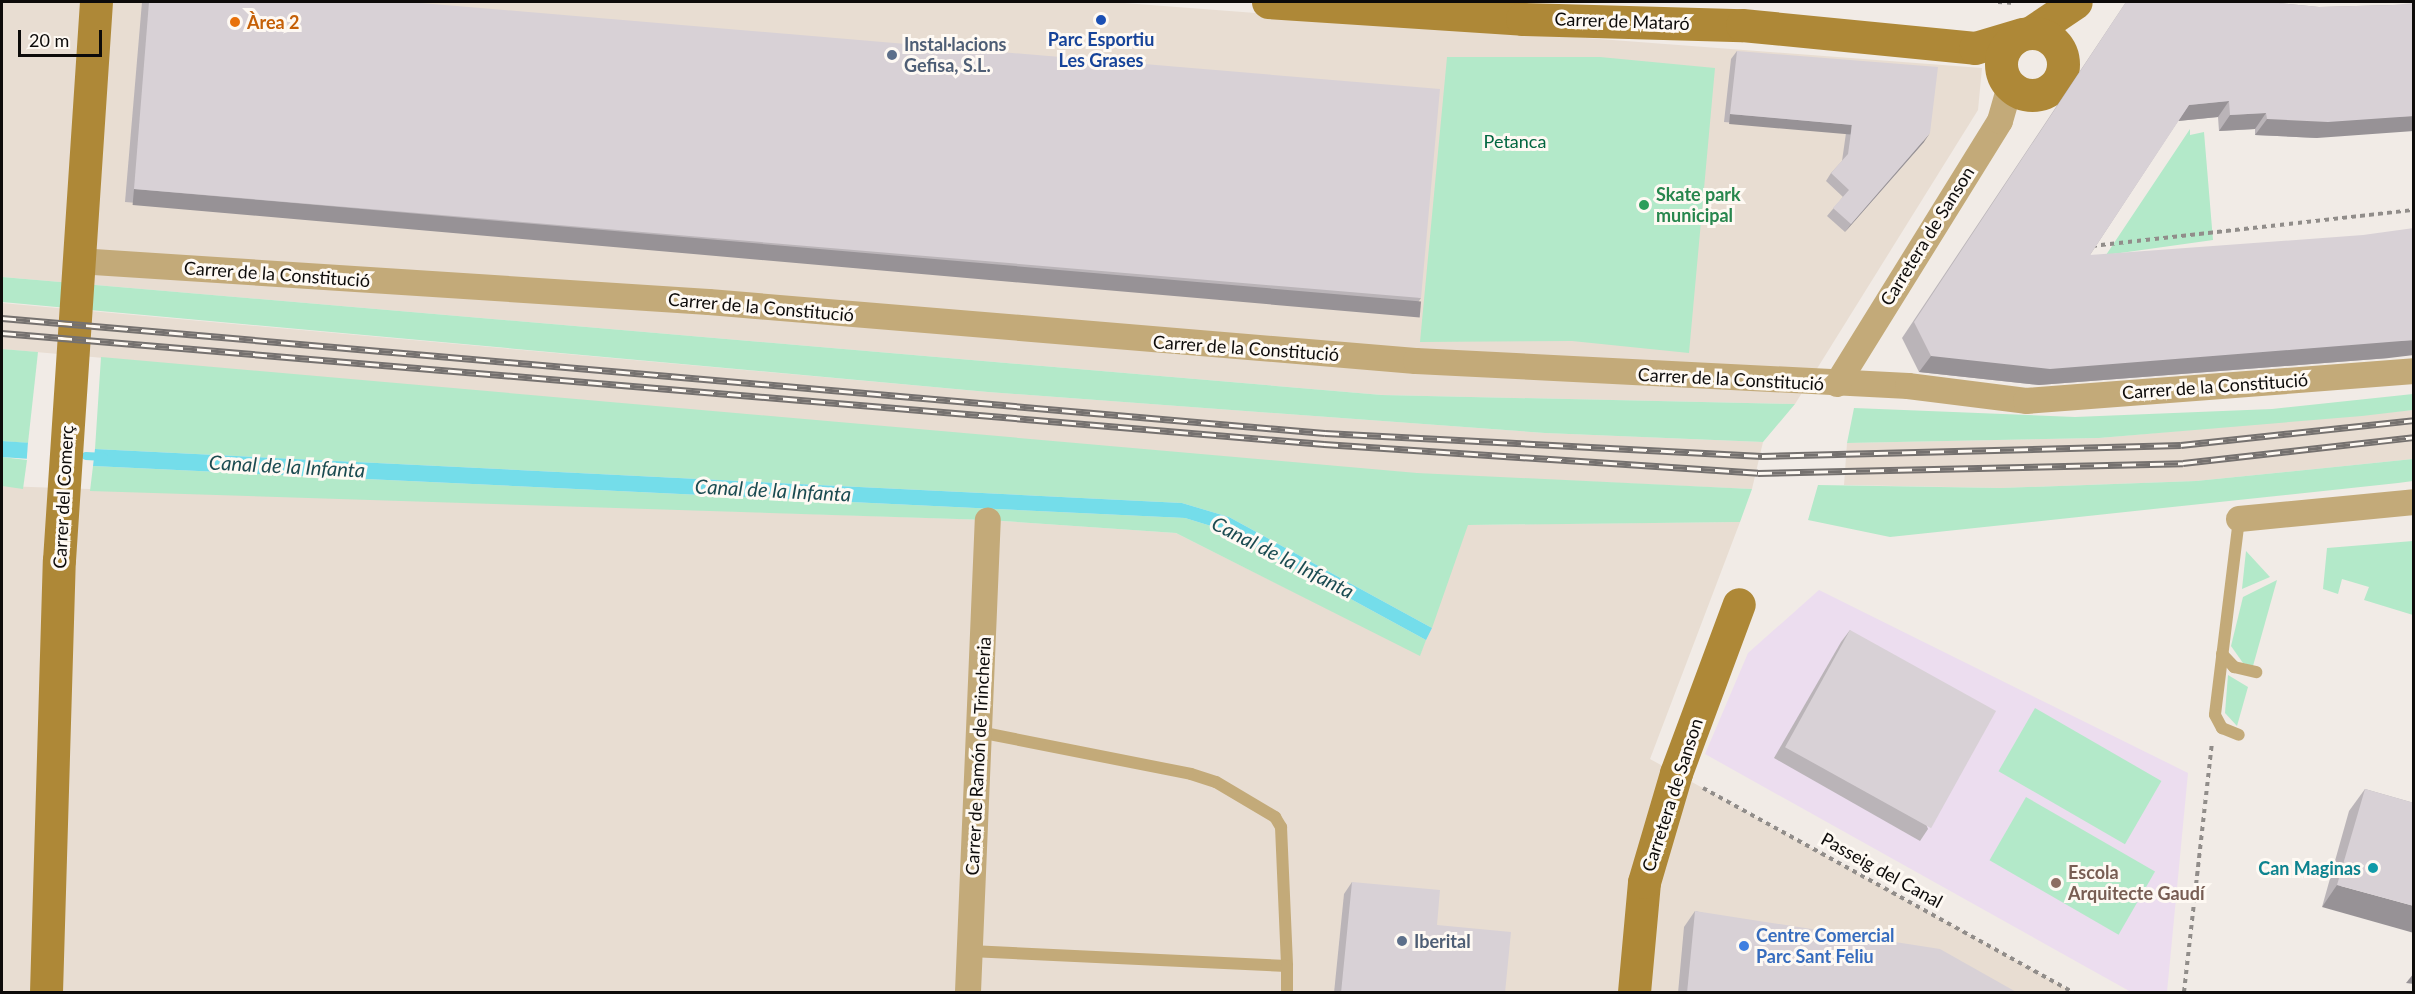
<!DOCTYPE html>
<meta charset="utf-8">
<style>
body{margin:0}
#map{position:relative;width:2415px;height:994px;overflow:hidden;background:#f1ebe6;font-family:Lato,sans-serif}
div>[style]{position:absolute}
.built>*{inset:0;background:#e8ddd2}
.education>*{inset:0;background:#ecddef}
.green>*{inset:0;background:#b3e9c9;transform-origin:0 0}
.water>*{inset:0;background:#74ddea;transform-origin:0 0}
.stream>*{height:8px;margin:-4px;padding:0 4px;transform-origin:4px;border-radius:4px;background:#74ddea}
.path>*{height:4px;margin-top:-2px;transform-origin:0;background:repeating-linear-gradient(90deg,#918d8a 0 4.5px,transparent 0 9px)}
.lane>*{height:12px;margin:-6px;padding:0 6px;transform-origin:6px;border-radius:6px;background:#c3aa79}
.street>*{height:26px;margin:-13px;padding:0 13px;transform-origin:13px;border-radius:13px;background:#c3aa79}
.secondary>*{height:33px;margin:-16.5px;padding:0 16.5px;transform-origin:16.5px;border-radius:16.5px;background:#ae8837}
.secondary>.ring{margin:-16.5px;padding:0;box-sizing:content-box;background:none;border:33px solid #ae8837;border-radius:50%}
.rail>*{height:7px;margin-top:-3.5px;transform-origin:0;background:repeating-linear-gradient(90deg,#fef9f3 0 14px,#75716f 0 28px);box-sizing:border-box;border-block:2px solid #75716f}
.wall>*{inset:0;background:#bab4b8}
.shaded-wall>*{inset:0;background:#979296;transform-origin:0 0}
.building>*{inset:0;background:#d8d1d6;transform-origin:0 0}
.dots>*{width:16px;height:16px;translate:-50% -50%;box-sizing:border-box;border:3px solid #fef9f3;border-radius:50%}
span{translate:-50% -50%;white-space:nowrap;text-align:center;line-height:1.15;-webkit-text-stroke:6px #fef9f3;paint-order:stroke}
.street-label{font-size:18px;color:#0d0b0a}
.food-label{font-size:18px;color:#c56008;font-weight:700}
.left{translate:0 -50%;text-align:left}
.transit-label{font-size:18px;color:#164399;font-weight:700}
.service-label{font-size:18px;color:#4e5e75;font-weight:700}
.park-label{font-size:18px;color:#026640}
.leisure-label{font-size:18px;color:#27864d;font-weight:700}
.culture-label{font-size:18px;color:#0d838f;font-weight:700}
.right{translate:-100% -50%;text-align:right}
.education-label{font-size:18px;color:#785e54;font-weight:700}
.shop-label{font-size:18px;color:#366cbe;font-weight:700}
.water-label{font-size:20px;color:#1b4b51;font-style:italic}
.frame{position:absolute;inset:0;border:3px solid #0d0b0a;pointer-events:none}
.scale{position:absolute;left:18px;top:30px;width:84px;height:27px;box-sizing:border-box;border:3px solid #0d0b0a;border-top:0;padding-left:8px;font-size:18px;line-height:21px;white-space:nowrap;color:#0d0b0a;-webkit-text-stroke:4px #fef9f3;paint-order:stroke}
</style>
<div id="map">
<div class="built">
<i style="clip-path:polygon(2px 2px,1111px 2px,1982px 68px,1978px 110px,1795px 404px,1382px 395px,2px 277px)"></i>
<i style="clip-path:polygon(2px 303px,988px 392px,1545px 433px,1763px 442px,1752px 489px,1417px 474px,2px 349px)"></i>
<i style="clip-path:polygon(2413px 410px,2413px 459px,2196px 481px,2001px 488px,1844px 485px,1847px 443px,2099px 438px)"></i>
<i style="clip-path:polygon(2px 486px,988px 520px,1176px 533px,1420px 655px,1467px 525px,1740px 522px,1650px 759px,2073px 992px,2px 992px)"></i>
</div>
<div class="education">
<i style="clip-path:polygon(1819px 590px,2188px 773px,2167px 992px,2131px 992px,1705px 754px,1748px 653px)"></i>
</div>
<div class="green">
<i style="clip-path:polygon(1447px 57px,1600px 57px,1715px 68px,1689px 353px,1572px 341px,1420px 342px)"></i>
<i style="clip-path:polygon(2190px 129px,2190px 135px,2204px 132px,2213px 240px,2106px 255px)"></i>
<i style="clip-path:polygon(2px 277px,1382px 395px,1795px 404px,1763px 442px,1545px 433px,988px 392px,2px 302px)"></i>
<i style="clip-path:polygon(2px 349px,38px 352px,28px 443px,2px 441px)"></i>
<i style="clip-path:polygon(101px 357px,1417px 473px,1752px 489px,1740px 522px,1468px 525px,1432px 628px,1229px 517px,1182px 503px,95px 449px)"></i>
<i style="clip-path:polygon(2413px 394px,2413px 410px,2362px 416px,2099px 438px,1847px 443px,1854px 408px,2075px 417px,2272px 409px)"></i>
<i style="clip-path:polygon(2px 457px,27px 460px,23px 489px,2px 486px)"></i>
<i style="clip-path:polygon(2413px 459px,2413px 481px,2398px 483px,1890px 537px,1808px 520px,1818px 485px,2001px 488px,2196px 481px)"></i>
<i style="clip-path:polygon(93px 466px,1185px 518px,1224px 530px,1426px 640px,1420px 656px,1176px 533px,988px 520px,90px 491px)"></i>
<i style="clip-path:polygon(2413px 541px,2413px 615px,2364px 600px,2369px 587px,2342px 579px,2338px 594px,2323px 589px,2327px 548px)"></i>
<i style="clip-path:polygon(2246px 551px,2270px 577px,2242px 589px)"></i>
<i style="clip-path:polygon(2277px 580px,2253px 666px,2243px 663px,2231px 646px,2243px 597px)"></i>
<i style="clip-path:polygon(2228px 675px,2248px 687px,2237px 726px,2225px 713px)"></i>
<i style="left:2035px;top:708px;width:146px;height:73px;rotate:30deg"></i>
<i style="left:2026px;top:797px;width:149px;height:73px;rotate:30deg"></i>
</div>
<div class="water">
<i style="left:2px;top:441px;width:26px;height:16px;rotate:4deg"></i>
<i style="clip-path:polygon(95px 449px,1182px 503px,1229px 517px,1432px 628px,1426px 640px,1224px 530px,1185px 518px,93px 466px)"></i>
</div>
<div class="stream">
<i style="left:86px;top:456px;width:18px;rotate:3deg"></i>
</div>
<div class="path">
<i style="left:1998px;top:2px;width:17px;rotate:3deg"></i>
<i style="left:2092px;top:246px;width:324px;rotate:-6.4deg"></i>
<i style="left:1703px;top:788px;width:423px;rotate:28.9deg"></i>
<i style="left:2184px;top:992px;width:251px;rotate:-83.6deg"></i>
</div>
<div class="lane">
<i style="left:2239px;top:519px;width:197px;rotate:97deg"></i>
<i style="left:2215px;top:715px;width:15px;rotate:62deg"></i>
<i style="left:2222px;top:728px;width:18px;rotate:22deg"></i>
<i style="left:2222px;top:654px;width:18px;rotate:47deg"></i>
<i style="left:2234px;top:667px;width:23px;rotate:13deg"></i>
<i style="left:979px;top:732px;width:216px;rotate:11.2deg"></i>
<i style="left:1191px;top:774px;width:26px;rotate:18deg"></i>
<i style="left:1216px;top:782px;width:69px;rotate:30.7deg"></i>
<i style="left:1275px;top:817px;width:12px;rotate:59deg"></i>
<i style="left:1281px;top:827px;width:139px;rotate:87.5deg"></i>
<i style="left:970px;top:951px;width:317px;rotate:2.7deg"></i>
<i style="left:1287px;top:966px;width:26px;rotate:90deg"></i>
</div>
<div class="street">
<i style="left:78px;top:261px;width:632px;rotate:3.72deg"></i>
<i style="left:709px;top:302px;width:709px;rotate:4.77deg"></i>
<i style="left:1416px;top:361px;width:493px;rotate:2.9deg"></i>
<i style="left:1908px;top:386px;width:119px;rotate:7.2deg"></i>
<i style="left:2026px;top:401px;width:389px;rotate:-4.4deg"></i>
<i style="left:1837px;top:384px;width:309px;rotate:-58.2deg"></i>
<i style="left:2000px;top:121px;width:36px;rotate:-74deg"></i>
<i style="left:2239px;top:519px;width:176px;rotate:-5.5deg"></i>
<i style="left:968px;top:992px;width:472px;rotate:-87.6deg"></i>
</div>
<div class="secondary">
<i style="left:1268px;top:2px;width:255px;rotate:3.8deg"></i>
<i style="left:1522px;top:19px;width:220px;rotate:1.6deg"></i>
<i style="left:1742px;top:25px;width:234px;rotate:5.6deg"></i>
<i style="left:1975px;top:48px;width:49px;rotate:-16.6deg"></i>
<i style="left:2030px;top:33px;width:55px;rotate:-34deg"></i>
<i class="ring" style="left:2001px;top:33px;width:29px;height:29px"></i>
<i style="left:46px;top:992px;width:432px;rotate:-88.3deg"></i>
<i style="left:59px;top:560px;width:559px;rotate:-86.21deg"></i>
<i style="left:1634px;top:992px;width:110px;rotate:-84.8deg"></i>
<i style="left:1644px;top:882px;width:114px;rotate:-73.6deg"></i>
<i style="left:1676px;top:773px;width:180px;rotate:-69.6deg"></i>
</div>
<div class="rail">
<i style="left:2px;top:318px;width:1328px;rotate:4.97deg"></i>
<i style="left:1325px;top:433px;width:438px;rotate:3deg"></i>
<i style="left:1762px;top:456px;width:419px;rotate:-1.5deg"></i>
<i style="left:2181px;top:445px;width:234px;rotate:-6.1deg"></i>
<i style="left:2px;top:333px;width:1327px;rotate:4.8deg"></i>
<i style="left:1324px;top:444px;width:435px;rotate:3.8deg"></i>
<i style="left:1758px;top:473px;width:425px;rotate:-1.3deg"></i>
<i style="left:2183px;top:463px;width:232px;rotate:-6.4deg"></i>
</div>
<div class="wall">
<i style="clip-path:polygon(142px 2px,409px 2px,1421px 298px,1413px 310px,125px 202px)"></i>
<i style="clip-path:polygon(2126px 2px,2269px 2px,2319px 7px,2393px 5px,2317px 138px,2255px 135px,2255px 129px,2219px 131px,2218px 117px,2178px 121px,2090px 255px,2389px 358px,2039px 385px,1919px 372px,1902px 338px)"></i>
<i style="clip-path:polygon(1737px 51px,1924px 142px,1845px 232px,1827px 216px,1843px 197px,1826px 181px,1831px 173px,1842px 161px,1846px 133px,1724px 122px,1731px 59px)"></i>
<i style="clip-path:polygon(1850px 630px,1928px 829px,1920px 841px,1774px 758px,1841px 642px)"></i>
<i style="clip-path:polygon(2365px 789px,2414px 803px,2322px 907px,2349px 811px)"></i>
<i style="clip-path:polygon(1352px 882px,1437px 925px,1505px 993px,1334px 993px,1344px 894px)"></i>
<i style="clip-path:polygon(1695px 911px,2018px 993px,1678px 993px,1684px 927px)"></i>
</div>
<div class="shaded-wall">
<i style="clip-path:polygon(2229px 101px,2218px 117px,2178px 121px,2189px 105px)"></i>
<i style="clip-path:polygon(2266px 113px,2255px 129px,2219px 131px,2230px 115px)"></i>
<i style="left:1730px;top:114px;width:122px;height:10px;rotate:5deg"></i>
<i style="clip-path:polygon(2414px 116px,2414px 131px,2317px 138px,2255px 135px,2267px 119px)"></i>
<i style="clip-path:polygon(1930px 133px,1924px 142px,1845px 232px,1851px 224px)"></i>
<i style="left:134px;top:189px;width:1292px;height:16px;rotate:5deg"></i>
<i style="clip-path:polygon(2414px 340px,2414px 355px,2389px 358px,2039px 385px,1919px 372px,1931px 356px)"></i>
<i style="clip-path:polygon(2337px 885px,2414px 906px,2414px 933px,2322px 907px)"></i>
<i style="clip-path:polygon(2414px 973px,2414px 984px,2406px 983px)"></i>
</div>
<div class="building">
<i style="clip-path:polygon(149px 2px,409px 2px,1440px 89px,1421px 298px,134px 189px)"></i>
<i style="clip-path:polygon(2126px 2px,2269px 2px,2319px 7px,2393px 5px,2414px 3px,2414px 116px,2328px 122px,2267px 119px,2266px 113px,2230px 115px,2229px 101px,2189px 105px,2090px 255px,2363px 235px,2414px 228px,2414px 340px,2050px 369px,1931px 356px,1914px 322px)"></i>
<i style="clip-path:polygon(1737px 51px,1938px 67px,1930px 133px,1851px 224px,1833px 208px,1849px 190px,1831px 173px,1848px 154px,1852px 125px,1730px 114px)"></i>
<i style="left:1850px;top:630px;width:167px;height:134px;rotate:29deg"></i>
<i style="clip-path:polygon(2365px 789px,2414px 803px,2414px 906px,2337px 885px)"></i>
<i style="clip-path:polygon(1352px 882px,1440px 890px,1437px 925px,1511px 932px,1505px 993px,1341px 993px)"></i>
<i style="clip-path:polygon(1695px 911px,1940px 949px,2018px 993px,1687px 993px)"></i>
</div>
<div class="dots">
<i style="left:1101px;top:20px;background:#1a4fb4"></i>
<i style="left:235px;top:22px;background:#e8710a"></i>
<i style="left:892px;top:55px;background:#5c6f8a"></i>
<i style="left:1644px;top:205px;background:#2e9e5b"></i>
<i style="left:2373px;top:868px;background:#0f9aa8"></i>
<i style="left:2056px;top:883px;background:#8d6e63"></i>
<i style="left:1402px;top:941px;background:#5c6f8a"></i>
<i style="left:1744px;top:946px;background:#3f7fe0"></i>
</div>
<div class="street-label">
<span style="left:1622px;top:21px;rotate:2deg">Carrer de Mataró</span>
<span style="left:1927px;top:236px;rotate:-58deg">Carretera de Sanson</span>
<span style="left:277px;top:274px;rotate:4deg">Carrer de la Constitució</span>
<span style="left:761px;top:307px;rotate:5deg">Carrer de la Constitució</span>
<span style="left:1246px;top:348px;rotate:4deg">Carrer de la Constitució</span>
<span style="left:1731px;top:379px;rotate:3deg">Carrer de la Constitució</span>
<span style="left:2215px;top:386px;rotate:-4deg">Carrer de la Constitució</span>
<span style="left:63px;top:497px;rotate:-87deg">Carrer del Comerç</span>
<span style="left:978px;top:756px;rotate:-87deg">Carrer de Ramón de Trincheria</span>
<span style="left:1672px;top:795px;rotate:-72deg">Carretera de Sanson</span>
<span style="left:1882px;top:870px;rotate:29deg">Passeig del Canal</span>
</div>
<div class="food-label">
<span class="left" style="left:247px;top:22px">Àrea 2</span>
</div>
<div class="transit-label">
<span style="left:1101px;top:50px">Parc Esportiu<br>Les Grases</span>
</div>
<div class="service-label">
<span class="left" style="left:904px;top:55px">Instal·lacions<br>Gefisa, S.L.</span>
<span class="left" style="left:1414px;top:941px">Iberital</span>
</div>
<div class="park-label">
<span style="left:1515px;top:141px">Petanca</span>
</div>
<div class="leisure-label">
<span class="left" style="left:1656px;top:205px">Skate park<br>municipal</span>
</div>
<div class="culture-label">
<span class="right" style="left:2361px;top:868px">Can Maginas</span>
</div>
<div class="education-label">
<span class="left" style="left:2068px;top:883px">Escola<br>Arquitecte Gaudí</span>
</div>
<div class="shop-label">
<span class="left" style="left:1756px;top:946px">Centre Comercial<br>Parc Sant Feliu</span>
</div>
<div class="water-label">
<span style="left:287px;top:466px;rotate:3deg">Canal de la Infanta</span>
<span style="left:773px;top:490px;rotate:3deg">Canal de la Infanta</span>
<span style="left:1283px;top:557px;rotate:27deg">Canal de la Infanta</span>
</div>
<div class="frame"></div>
<div class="scale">20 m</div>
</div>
